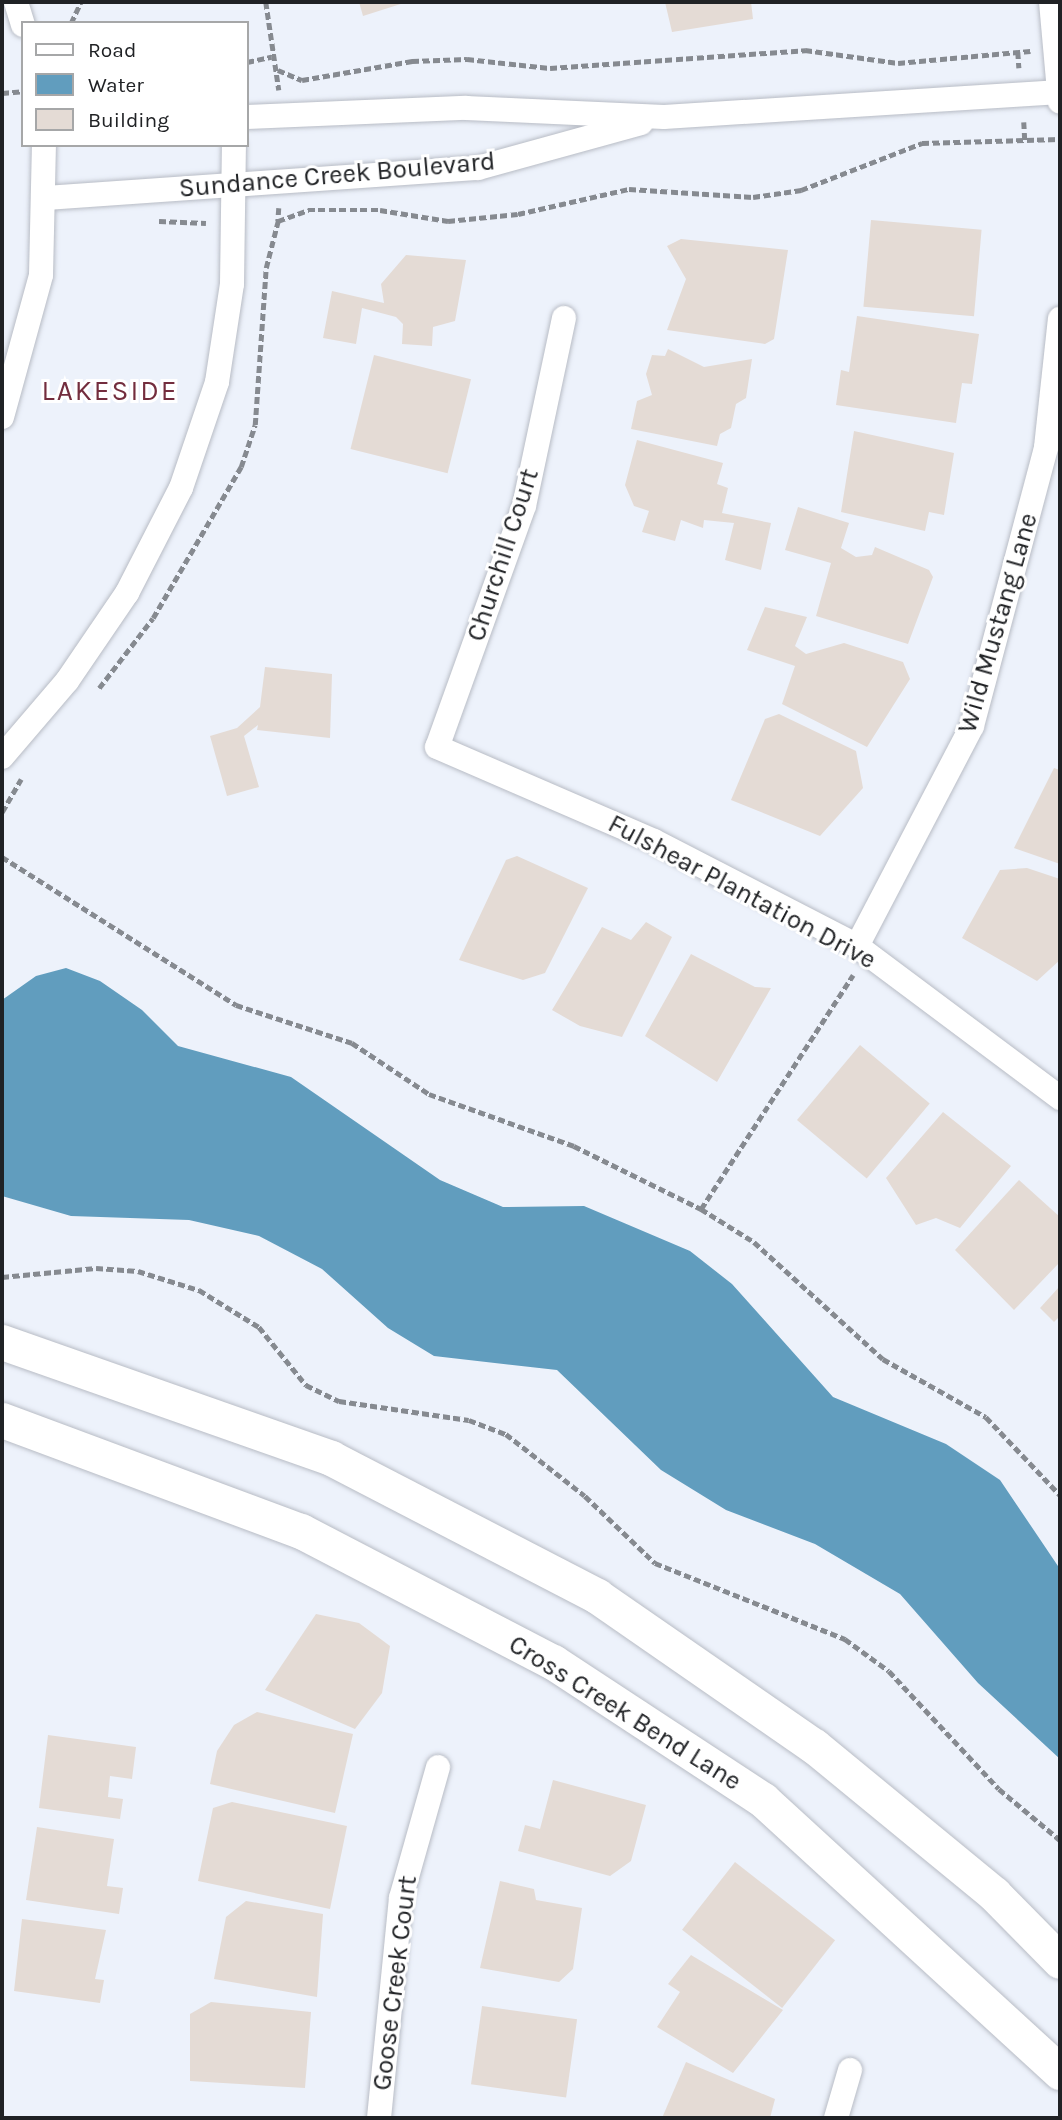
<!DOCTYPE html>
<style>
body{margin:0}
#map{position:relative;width:1062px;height:2120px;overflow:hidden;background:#edf2fb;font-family:Karla,sans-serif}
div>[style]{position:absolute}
.water>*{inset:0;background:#619dbe}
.building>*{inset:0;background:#e4dbd5;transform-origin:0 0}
.path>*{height:4.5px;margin-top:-2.25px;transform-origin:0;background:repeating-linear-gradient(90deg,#868a90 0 7px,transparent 0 10.5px)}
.roads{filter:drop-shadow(0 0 2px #b8bcc5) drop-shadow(0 0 2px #b8bcc5)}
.street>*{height:24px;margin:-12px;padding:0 12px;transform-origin:12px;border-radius:12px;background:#fff}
.secondary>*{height:35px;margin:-17.5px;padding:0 17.5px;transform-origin:17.5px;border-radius:17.5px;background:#fff}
span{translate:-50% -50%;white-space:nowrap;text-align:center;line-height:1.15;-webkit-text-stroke:6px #fff;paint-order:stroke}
.street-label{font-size:26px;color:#202225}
.neighbourhood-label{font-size:28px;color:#732d3e;letter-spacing:2px}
.frame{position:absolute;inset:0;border:4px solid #202225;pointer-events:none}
.legend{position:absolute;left:21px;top:21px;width:228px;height:126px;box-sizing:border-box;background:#fff;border:2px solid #a6a7a8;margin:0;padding:9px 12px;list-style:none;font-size:21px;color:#202225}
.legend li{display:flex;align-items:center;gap:14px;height:35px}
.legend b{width:35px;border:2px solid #a6a7a8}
</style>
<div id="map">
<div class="water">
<i style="clip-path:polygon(66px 968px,100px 981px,142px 1010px,178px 1046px,291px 1077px,440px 1180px,503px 1207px,584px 1206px,690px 1251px,732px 1284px,833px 1397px,946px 1444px,1000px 1480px,1060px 1569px,1060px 1759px,978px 1683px,900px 1594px,815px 1544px,726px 1510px,661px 1470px,557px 1370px,434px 1356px,388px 1328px,322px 1269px,259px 1236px,189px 1220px,71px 1216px,2px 1196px,2px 1000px,36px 976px)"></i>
</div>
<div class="building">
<i style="clip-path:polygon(359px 2px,407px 2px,363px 16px)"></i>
<i style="clip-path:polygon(665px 2px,751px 2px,753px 19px,672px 32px)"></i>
<i style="left:871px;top:220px;width:111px;height:87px;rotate:5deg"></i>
<i style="clip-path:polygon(681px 239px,788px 250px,774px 339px,765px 344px,667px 330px,686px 279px,667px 246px)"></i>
<i style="clip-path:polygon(406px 255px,466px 260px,455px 321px,433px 327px,432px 346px,402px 344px,403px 324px,396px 317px,362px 308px,356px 344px,323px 338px,332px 291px,384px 303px,381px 284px)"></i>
<i style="clip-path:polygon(857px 316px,979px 334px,972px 384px,962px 383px,956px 423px,836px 405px,841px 370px,849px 372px)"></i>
<i style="clip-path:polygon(668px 349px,704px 367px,752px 359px,746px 398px,736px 404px,731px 428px,720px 434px,717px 446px,631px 429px,637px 401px,652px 395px,646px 374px,652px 355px,665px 356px)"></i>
<i style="left:374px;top:355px;width:100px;height:97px;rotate:14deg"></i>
<i style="clip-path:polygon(854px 431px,954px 453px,944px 515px,929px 512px,925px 531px,841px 512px)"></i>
<i style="clip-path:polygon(637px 440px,723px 463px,717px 484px,728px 488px,722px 513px,771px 523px,761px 570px,725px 560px,734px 523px,704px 520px,703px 528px,681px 520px,675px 541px,642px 532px,649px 511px,634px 506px,625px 485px)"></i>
<i style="clip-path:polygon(798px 507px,849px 523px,841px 548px,856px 557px,872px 555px,875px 547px,929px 570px,933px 577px,908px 644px,816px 616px,831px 563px,785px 550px)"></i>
<i style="clip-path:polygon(765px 607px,807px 617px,795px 646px,806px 654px,844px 643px,903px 662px,910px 679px,867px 747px,782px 704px,795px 666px,747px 650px)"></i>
<i style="clip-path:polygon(265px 667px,332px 674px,330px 738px,257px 730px,258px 725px,244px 736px,259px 787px,227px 796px,210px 736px,237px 728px,260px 707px)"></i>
<i style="clip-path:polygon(779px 714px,856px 751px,863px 788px,820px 836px,731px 800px,765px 719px)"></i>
<i style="clip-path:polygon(1054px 768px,1060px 770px,1060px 864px,1014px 848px)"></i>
<i style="clip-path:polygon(517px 856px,588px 888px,545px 973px,523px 980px,459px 960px,506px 860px)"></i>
<i style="clip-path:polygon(1027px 868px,1060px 879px,1060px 960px,1037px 981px,962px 938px,1000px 870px)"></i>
<i style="clip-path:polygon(646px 922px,672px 937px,622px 1037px,580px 1026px,552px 1010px,602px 927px,631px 940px)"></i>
<i style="clip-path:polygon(691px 954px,755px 987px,771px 988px,717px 1082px,645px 1036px)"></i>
<i style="left:860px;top:1045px;width:91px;height:98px;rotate:40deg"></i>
<i style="clip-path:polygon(943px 1112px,1011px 1166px,960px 1228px,936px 1218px,916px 1225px,886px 1178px)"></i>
<i style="clip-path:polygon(1019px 1180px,1060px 1217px,1060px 1262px,1014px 1310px,955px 1250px)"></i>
<i style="clip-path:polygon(1060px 1286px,1060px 1316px,1054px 1322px,1040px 1308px)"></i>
<i style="clip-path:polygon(316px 1614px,359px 1623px,390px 1646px,382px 1693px,355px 1729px,265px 1690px)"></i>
<i style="clip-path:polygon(257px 1712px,353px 1734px,335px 1813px,210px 1784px,217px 1751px,234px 1725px)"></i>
<i style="clip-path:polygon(48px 1735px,136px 1747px,132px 1779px,110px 1776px,108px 1797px,123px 1799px,120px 1819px,39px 1808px)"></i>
<i style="clip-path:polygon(553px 1780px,646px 1805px,631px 1861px,610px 1876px,518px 1851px,525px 1825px,540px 1829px)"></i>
<i style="clip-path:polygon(232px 1802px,347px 1826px,330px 1909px,198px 1881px,213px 1808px)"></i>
<i style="clip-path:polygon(37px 1827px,114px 1839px,107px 1886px,123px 1888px,119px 1914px,26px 1900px)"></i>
<i style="left:735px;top:1862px;width:127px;height:86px;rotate:38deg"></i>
<i style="clip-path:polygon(500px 1881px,534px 1889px,536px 1900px,582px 1908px,573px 1969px,559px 1982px,480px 1968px)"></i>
<i style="clip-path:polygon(246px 1901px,323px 1914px,317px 1997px,214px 1979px,226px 1917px)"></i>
<i style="clip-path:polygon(22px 1919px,106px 1930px,95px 1979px,104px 1980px,100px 2003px,14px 1991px)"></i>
<i style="clip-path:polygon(691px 1955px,783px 2010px,733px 2073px,657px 2027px,680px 1992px,668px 1984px)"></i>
<i style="clip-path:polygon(211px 2002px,311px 2012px,305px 2088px,190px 2081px,190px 2014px)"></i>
<i style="left:482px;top:2006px;width:96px;height:79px;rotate:8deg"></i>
<i style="clip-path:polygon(686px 2062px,775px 2099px,770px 2118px,662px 2118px)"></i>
</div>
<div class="path">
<i style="left:266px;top:2px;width:89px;rotate:81.6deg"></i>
<i style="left:71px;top:23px;width:23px;rotate:-65deg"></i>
<i style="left:1018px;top:52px;width:16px;rotate:86deg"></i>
<i style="left:247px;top:62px;width:25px;rotate:-12deg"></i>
<i style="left:278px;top:70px;width:26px;rotate:23deg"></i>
<i style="left:302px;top:80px;width:112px;rotate:-9.8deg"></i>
<i style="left:412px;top:61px;width:55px;rotate:-2.1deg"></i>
<i style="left:467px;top:59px;width:83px;rotate:6.2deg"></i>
<i style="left:550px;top:68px;width:256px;rotate:-4deg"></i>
<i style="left:805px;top:50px;width:94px;rotate:8deg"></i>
<i style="left:898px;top:63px;width:133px;rotate:-5.2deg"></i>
<i style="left:2px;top:93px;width:21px;rotate:-5deg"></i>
<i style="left:1024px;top:122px;width:18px;rotate:87deg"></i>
<i style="left:279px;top:208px;width:13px;rotate:94deg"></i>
<i style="left:278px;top:221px;width:32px;rotate:-20deg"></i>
<i style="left:308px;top:210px;width:72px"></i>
<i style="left:380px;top:210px;width:69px;rotate:9.2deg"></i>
<i style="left:448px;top:221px;width:70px;rotate:-5.7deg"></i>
<i style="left:518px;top:214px;width:114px;rotate:-12.7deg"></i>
<i style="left:629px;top:189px;width:124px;rotate:3.7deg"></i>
<i style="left:753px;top:197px;width:49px;rotate:-8.3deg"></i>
<i style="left:801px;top:190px;width:130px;rotate:-21.2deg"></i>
<i style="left:922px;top:143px;width:138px;rotate:-1.7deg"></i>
<i style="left:159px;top:221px;width:47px;rotate:2.4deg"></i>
<i style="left:99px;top:688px;width:88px;rotate:-52.4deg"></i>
<i style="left:153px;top:618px;width:175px;rotate:-59.8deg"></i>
<i style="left:241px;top:467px;width:44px;rotate:-71.6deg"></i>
<i style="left:255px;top:425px;width:157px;rotate:-86deg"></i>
<i style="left:266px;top:268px;width:49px;rotate:-75.7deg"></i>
<i style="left:2px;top:812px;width:38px;rotate:-60deg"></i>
<i style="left:2px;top:857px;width:277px;rotate:32.3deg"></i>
<i style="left:236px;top:1005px;width:122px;rotate:18.1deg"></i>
<i style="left:352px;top:1043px;width:92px;rotate:33.5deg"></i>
<i style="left:429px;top:1094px;width:154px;rotate:19.7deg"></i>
<i style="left:574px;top:1146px;width:142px;rotate:26.4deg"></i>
<i style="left:701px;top:1209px;width:62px;rotate:31.9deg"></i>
<i style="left:754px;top:1242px;width:174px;rotate:42.2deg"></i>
<i style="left:883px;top:1359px;width:118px;rotate:29.4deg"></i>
<i style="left:986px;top:1417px;width:108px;rotate:46.5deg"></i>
<i style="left:701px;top:1209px;width:279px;rotate:-57deg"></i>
<i style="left:2px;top:1277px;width:94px;rotate:-5.5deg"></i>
<i style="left:96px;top:1268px;width:42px;rotate:4.1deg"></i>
<i style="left:138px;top:1271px;width:64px;rotate:17.3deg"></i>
<i style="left:199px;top:1290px;width:70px;rotate:31.7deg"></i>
<i style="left:259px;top:1327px;width:75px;rotate:51deg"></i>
<i style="left:306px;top:1385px;width:37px;rotate:26deg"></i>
<i style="left:339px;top:1401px;width:131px;rotate:8.3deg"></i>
<i style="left:469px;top:1420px;width:40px;rotate:21deg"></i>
<i style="left:506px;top:1434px;width:100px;rotate:38.1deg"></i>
<i style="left:585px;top:1496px;width:97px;rotate:43.7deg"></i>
<i style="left:655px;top:1563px;width:205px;rotate:21.8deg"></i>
<i style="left:845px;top:1639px;width:54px;rotate:36deg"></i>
<i style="left:889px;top:1671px;width:161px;rotate:47deg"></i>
<i style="left:999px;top:1789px;width:80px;rotate:39.9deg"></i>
</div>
<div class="roads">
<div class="street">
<i style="left:16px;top:2px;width:24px;rotate:73deg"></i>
<i style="left:1051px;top:2px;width:100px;rotate:84.9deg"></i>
<i style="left:247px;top:117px;width:219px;rotate:-2.4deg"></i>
<i style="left:466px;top:108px;width:198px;rotate:2.6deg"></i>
<i style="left:664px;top:117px;width:397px;rotate:-3.6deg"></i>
<i style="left:47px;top:198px;width:432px;rotate:-4deg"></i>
<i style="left:478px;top:168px;width:169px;rotate:-15.4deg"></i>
<i style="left:564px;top:318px;width:192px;rotate:102deg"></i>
<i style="left:524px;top:506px;width:256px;rotate:109.8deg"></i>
<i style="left:437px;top:747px;width:236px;rotate:23.4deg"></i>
<i style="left:654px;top:841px;width:229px;rotate:27.3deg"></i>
<i style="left:857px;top:946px;width:254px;rotate:36.8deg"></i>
<i style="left:2px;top:417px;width:147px;rotate:-74.6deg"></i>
<i style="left:41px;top:275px;width:130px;rotate:-88.7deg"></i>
<i style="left:2px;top:757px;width:100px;rotate:-49.5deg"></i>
<i style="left:67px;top:681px;width:107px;rotate:-55.7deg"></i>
<i style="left:127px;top:593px;width:118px;rotate:-62.8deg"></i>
<i style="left:181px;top:488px;width:112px;rotate:-71.2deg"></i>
<i style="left:217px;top:382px;width:99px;rotate:-81.3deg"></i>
<i style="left:232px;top:284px;width:139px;rotate:-89.2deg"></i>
<i style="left:857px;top:946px;width:248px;rotate:-62.4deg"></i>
<i style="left:972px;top:726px;width:289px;rotate:-75.1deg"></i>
<i style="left:1046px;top:447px;width:129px;rotate:-83.8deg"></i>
<i style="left:379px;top:2118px;width:221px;rotate:-84.3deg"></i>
<i style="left:401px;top:1898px;width:136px;rotate:-74.2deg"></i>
<i style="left:836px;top:2118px;width:50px;rotate:-73.7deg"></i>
</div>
<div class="secondary">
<i style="left:2px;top:1342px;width:349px;rotate:19.4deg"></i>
<i style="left:331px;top:1458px;width:300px;rotate:27.4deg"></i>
<i style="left:597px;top:1596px;width:264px;rotate:34.7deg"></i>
<i style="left:814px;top:1746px;width:233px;rotate:39.4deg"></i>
<i style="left:994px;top:1894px;width:94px;rotate:45.4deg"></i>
<i style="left:2px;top:1420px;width:319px;rotate:20.4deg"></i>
<i style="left:301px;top:1531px;width:284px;rotate:27.5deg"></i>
<i style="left:553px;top:1662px;width:251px;rotate:33.3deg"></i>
<i style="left:763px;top:1800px;width:403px;rotate:42.5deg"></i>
</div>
</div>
<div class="street-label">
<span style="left:337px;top:175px;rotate:-5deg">Sundance Creek Boulevard</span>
<span style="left:503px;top:555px;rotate:-72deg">Churchill Court</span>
<span style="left:998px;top:623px;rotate:-74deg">Wild Mustang Lane</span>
<span style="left:742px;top:892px;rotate:28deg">Fulshear Plantation Drive</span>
<span style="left:625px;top:1713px;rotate:32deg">Cross Creek Bend Lane</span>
<span style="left:395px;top:1983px;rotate:-83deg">Goose Creek Court</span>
</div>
<div class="neighbourhood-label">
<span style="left:110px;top:391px">LAKESIDE</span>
</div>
<div class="frame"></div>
<ul class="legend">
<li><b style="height:9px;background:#fff"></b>Road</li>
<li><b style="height:19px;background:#619dbe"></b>Water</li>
<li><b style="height:19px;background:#e4dbd5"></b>Building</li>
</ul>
</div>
